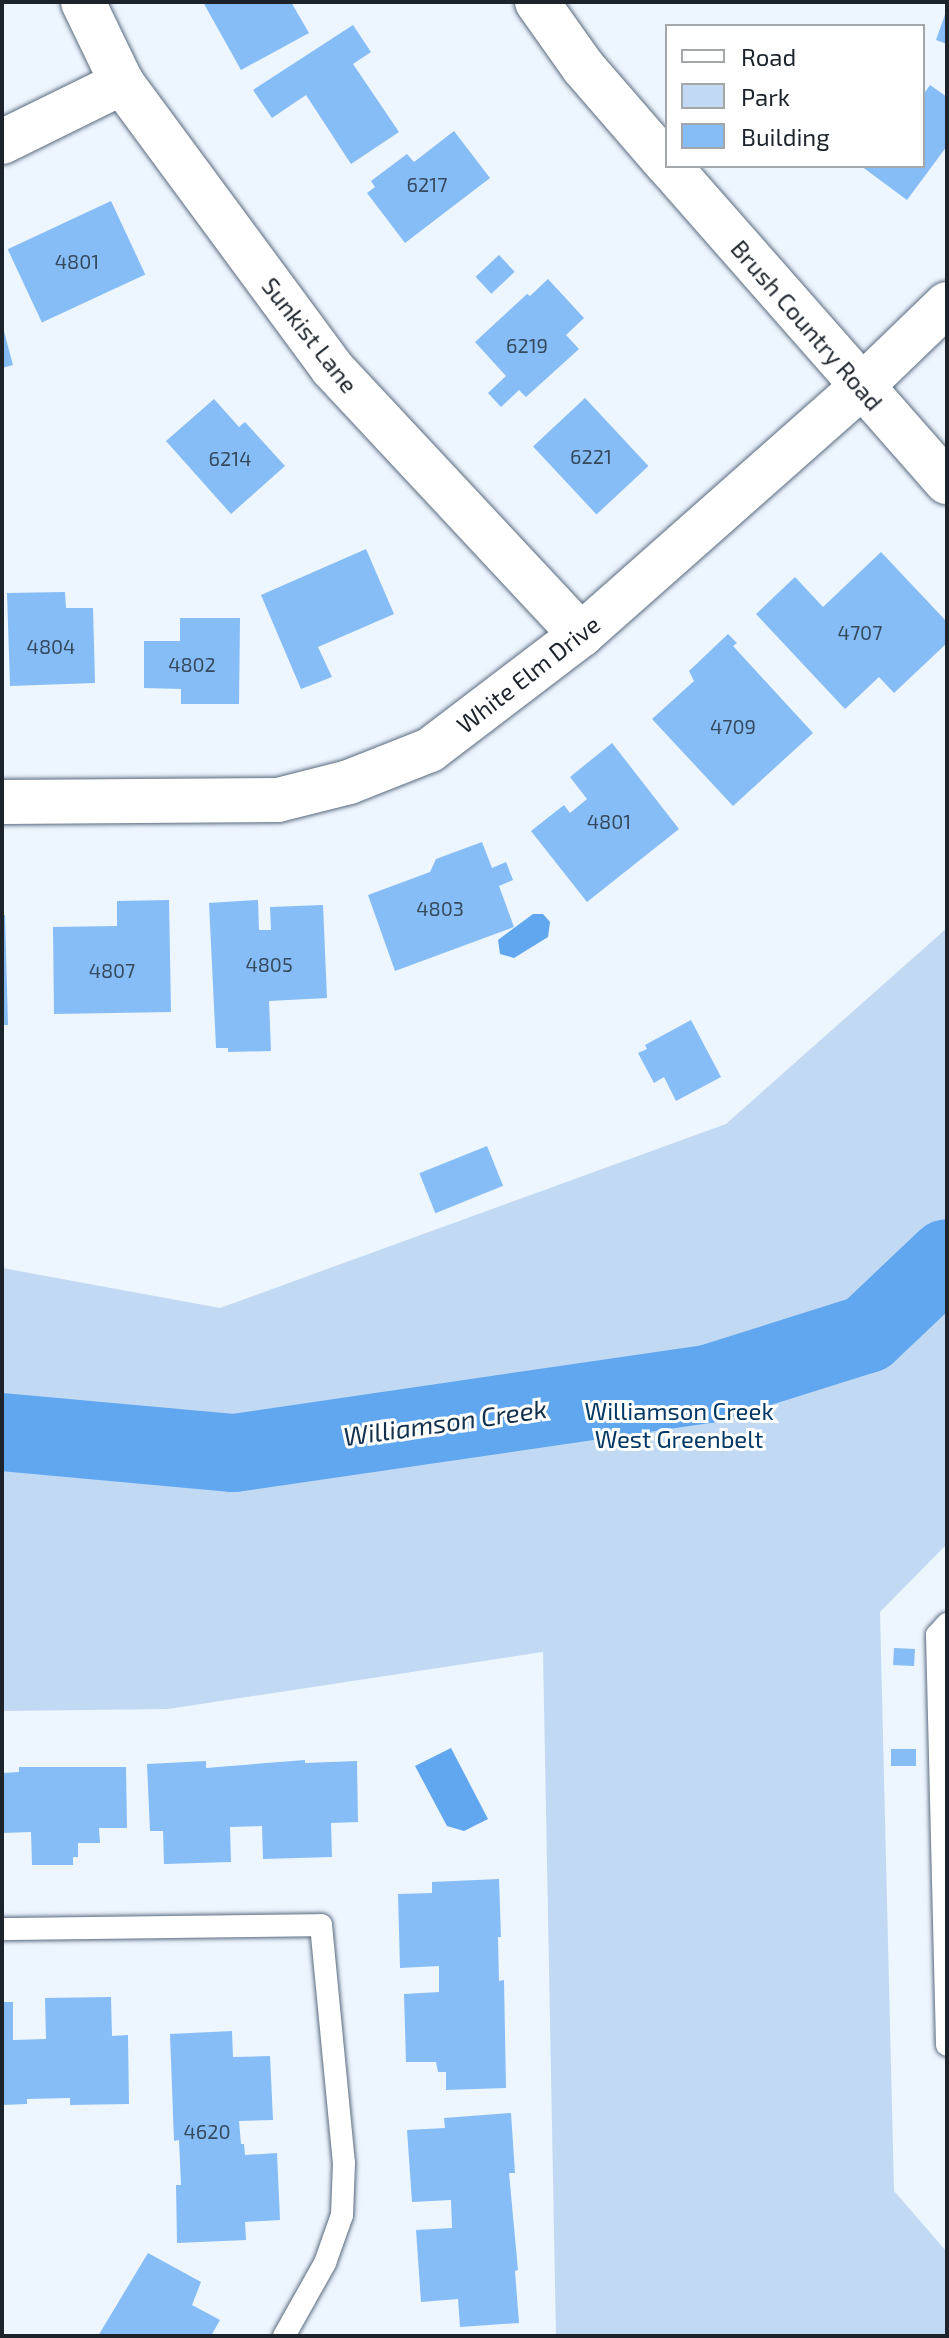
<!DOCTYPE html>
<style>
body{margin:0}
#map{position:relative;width:949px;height:2338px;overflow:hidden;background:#edf5fe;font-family:"Exo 2",sans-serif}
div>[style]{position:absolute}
.green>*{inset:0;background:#c1d9f2}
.water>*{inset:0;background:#61a7ef}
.river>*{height:78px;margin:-39px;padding:0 39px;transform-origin:39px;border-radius:39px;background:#61a7ef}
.building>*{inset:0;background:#86bdf7;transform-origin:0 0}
.roads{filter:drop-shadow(0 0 2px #596a7d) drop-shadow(0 0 2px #596a7d)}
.lane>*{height:22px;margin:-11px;padding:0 11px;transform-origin:11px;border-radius:11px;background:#fff}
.street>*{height:44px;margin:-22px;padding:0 22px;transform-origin:22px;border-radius:22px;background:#fff}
span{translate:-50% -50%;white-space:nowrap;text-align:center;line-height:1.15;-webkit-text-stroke:6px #fff;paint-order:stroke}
.number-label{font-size:20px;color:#364a5e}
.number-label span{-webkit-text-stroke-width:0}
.street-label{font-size:24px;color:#1c232b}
.park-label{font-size:24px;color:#023865}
.water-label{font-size:26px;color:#13304d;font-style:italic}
.frame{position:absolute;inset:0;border:4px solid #1c232b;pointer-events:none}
.legend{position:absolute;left:665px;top:24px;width:260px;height:144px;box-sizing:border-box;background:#fff;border:2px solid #a4a7aa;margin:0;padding:10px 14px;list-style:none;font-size:24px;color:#1c232b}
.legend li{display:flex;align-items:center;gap:16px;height:40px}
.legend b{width:40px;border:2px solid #a4a7aa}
</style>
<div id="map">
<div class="green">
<i style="clip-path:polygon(947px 928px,947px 1544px,880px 1612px,894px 2191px,947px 2252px,947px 2336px,556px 2336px,543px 1652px,168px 1709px,2px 1711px,2px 1268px,220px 1308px,726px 1124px)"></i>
</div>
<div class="water">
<i style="clip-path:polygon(533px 914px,543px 914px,550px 922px,548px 937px,514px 958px,500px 954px,498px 940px)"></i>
<i style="clip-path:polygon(451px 1748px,488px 1819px,464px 1831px,447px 1826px,415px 1766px)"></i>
</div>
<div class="river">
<i style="left:2px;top:1432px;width:233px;rotate:5.2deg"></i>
<i style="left:234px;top:1453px;width:479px;rotate:-8.3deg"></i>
<i style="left:708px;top:1384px;width:167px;rotate:-17.5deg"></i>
<i style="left:867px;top:1334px;width:110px;rotate:-43.5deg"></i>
</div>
<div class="building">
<i style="clip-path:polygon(203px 2px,291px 2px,309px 33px,241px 70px)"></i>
<i style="clip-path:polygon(947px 9px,947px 44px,936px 40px)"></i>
<i style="clip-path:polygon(353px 25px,371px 52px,353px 64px,399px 132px,351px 164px,306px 95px,272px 118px,253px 90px)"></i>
<i style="clip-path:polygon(930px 85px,947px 97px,947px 146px,907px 200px,861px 166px,923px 166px,923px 95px)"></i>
<i style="clip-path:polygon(454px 131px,490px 178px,405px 243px,367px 193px,375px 187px,371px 181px,407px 154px,414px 162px)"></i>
<i style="left:111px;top:201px;width:81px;height:114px;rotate:65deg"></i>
<i style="left:499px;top:255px;width:23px;height:32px;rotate:47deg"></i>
<i style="clip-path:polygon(548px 279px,584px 318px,566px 335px,579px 349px,526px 397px,519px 390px,501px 407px,488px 393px,506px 376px,475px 342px,527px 294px,530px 296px)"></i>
<i style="clip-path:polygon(2px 324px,13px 365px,2px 368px)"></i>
<i style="left:585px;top:398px;width:93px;height:71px;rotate:47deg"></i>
<i style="clip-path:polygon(214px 399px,239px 427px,245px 422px,285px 466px,231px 514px,166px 441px)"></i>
<i style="clip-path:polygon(366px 549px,394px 614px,318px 647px,332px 677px,301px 689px,261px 595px)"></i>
<i style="clip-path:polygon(881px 552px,947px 622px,947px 643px,894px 693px,879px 677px,845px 709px,756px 614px,795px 577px,823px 607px)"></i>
<i style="clip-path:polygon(65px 592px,66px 608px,93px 608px,95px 683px,10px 686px,7px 593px)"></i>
<i style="clip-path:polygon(180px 618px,240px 618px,239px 704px,181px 704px,181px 689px,144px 688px,144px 641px,180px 641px)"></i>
<i style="clip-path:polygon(728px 634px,737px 643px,733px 646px,813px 733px,733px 806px,652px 719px,694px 681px,689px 671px)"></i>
<i style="clip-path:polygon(612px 743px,679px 829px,587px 902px,531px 831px,564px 805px,570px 813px,587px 799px,570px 777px)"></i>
<i style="clip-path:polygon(482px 842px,492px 868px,506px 862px,513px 880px,499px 886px,514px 927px,395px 971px,368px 895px,430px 872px,436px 859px)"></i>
<i style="clip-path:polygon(169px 900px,171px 1012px,54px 1014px,53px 927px,117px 926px,117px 901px)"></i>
<i style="clip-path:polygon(258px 900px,259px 930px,271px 930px,270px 907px,323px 905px,327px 998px,269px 1001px,271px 1051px,228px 1052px,228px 1048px,216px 1048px,209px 903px)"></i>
<i style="clip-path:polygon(2px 915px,5px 915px,8px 1025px,2px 1025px)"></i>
<i style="clip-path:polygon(691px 1020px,721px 1077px,676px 1101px,664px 1077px,654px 1083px,638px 1053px,647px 1049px,645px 1045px)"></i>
<i style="left:487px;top:1146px;width:43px;height:73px;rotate:68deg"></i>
<i style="left:894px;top:1648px;width:21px;height:17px;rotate:3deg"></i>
<i style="left:891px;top:1749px;width:25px;height:17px"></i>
<i style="clip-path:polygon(305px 1760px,305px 1763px,357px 1761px,358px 1822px,331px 1823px,332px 1857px,263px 1859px,262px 1826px,230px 1827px,231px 1862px,164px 1864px,163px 1831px,150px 1831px,147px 1764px,206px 1761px,206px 1768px)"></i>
<i style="clip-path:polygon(19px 1767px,126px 1767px,127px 1828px,99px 1828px,100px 1843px,78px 1843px,78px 1857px,73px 1857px,73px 1865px,32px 1865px,31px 1832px,2px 1833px,2px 1773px,19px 1772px)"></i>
<i style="clip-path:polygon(499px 1879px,501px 1937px,498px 1937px,499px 1981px,504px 1980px,506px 2088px,446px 2090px,446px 2072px,438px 2072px,436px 2062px,406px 2062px,404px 1994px,439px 1992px,439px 1966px,400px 1968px,398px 1894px,432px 1893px,432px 1882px)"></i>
<i style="clip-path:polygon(111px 1997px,112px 2036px,128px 2035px,129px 2104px,70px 2105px,70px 2098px,27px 2099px,27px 2104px,2px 2105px,2px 2002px,13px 2002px,13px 2040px,46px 2039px,45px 1998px)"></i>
<i style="clip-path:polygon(232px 2031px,233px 2057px,270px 2056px,273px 2120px,239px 2121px,241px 2144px,244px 2144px,245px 2155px,277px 2153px,280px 2220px,245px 2222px,246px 2240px,177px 2243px,176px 2185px,181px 2185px,179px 2140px,174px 2141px,170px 2034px)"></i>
<i style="clip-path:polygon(511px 2113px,515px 2173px,509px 2173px,518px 2270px,515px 2271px,519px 2323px,460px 2327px,458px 2299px,421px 2302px,416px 2230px,452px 2228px,451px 2200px,412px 2202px,407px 2130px,445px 2128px,444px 2118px)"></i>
<i style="clip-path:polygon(148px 2253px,201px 2282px,192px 2305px,220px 2320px,211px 2336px,98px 2336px)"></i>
</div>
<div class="roads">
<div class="lane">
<i style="left:947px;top:1624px;width:15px;rotate:132deg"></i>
<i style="left:937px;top:1635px;width:410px;rotate:88.6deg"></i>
<i style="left:2px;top:1929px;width:319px;rotate:-0.7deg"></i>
<i style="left:321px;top:1925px;width:239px;rotate:84.5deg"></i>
<i style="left:344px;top:2163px;width:52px;rotate:92.2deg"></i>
<i style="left:342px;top:2215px;width:51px;rotate:109.5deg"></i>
<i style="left:325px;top:2263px;width:84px;rotate:119.3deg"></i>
</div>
<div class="street">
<i style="left:83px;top:2px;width:90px;rotate:64.3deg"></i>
<i style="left:122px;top:83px;width:354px;rotate:53.6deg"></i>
<i style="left:332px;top:368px;width:365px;rotate:47deg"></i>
<i style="left:537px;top:2px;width:80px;rotate:54.7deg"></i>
<i style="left:583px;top:67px;width:128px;rotate:49.1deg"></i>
<i style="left:2px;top:142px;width:134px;rotate:-26.2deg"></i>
<i style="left:669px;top:166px;width:421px;rotate:48.7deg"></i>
<i style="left:2px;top:802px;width:276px;rotate:-0.4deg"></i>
<i style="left:278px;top:800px;width:73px;rotate:-14.2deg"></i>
<i style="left:349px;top:782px;width:87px;rotate:-21.6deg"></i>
<i style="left:430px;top:750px;width:190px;rotate:-37.3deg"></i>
<i style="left:581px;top:635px;width:373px;rotate:-41.5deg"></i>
<i style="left:860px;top:388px;width:121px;rotate:-44deg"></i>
</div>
</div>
<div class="number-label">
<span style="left:427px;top:184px">6217</span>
<span style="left:77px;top:261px">4801</span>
<span style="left:527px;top:345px">6219</span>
<span style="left:591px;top:456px">6221</span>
<span style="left:230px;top:458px">6214</span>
<span style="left:860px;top:632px">4707</span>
<span style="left:51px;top:646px">4804</span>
<span style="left:192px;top:664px">4802</span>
<span style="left:733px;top:726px">4709</span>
<span style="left:609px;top:821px">4801</span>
<span style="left:440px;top:908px">4803</span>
<span style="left:269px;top:964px">4805</span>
<span style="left:112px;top:970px">4807</span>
<span style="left:207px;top:2131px">4620</span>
</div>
<div class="street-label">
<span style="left:807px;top:325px;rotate:49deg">Brush Country Road</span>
<span style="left:310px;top:335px;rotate:52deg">Sunkist Lane</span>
<span style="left:528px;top:674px;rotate:-38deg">White Elm Drive</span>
</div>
<div class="park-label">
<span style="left:679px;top:1425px">Williamson Creek<br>West Greenbelt</span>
</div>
<div class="water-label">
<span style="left:445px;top:1422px;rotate:-8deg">Williamson Creek</span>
</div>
<div class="frame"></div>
<ul class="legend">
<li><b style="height:10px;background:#fff"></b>Road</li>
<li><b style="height:22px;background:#c1d9f2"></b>Park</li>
<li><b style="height:22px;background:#86bdf7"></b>Building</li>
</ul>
</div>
